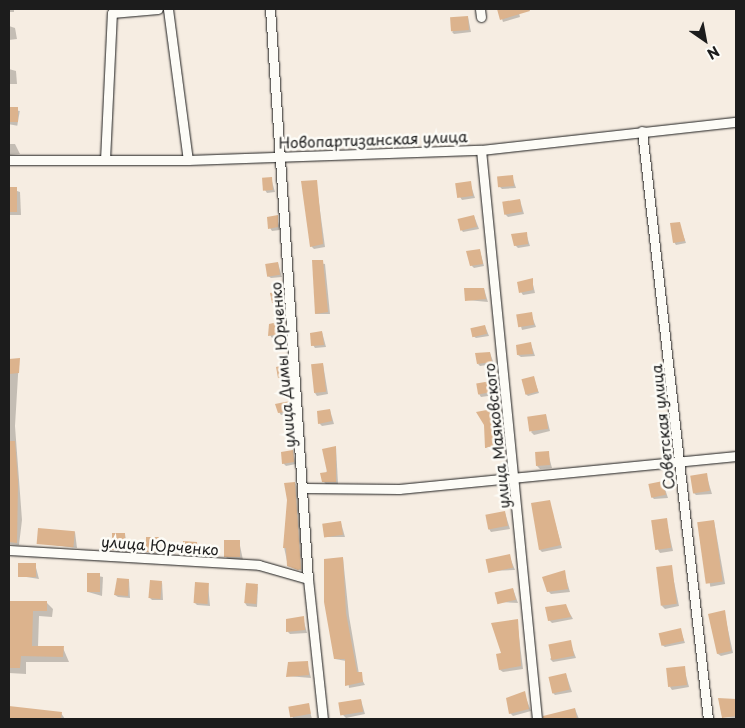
<!DOCTYPE html>
<meta charset="utf-8">
<style>
body{margin:0}
#map{position:relative;width:745px;height:728px;overflow:hidden;background:#f6ede2;font-family:"Playpen Sans",sans-serif}
div>[style]{position:absolute}
.shadow>*{inset:0;background:#0003;transform-origin:0 0}
.building>*{inset:0;background:#dcb38d;transform-origin:0 0}
.roads{filter:drop-shadow(0 0 1px #1c1c1c) drop-shadow(0 0 1px #1c1c1c)}
.minor>*{height:9px;margin:-4.5px;padding:0 4.5px;transform-origin:4.5px;border-radius:4.5px;background:#fdfcf7}
span{translate:-50% -50%;white-space:nowrap;text-align:center;line-height:1.15;-webkit-text-stroke:5px #fdfcf7;paint-order:stroke}
.street-label{font-size:15px;color:#1c1c1c}
.frame{position:absolute;inset:0;border:10px solid #1c1c1c;pointer-events:none}
.north{position:absolute;left:680px;top:15px;width:50px;height:50px;-webkit-text-stroke:4px #fdfcf7;paint-order:stroke;rotate:147deg;font-size:14px;font-weight:700;line-height:20px;text-align:center;color:#1c1c1c}
.north::after{content:'';display:block;margin:auto;width:18px;height:22px;background:#1c1c1c;clip-path:polygon(50% 0,100% 100%,50% 72%,0 100%)}
</style>
<div id="map">
<div class="shadow">
<i style="left:9px;top:9px;width:5px;height:3px"></i>
<i style="clip-path:polygon(499px 9px,518px 9px,520px 17px,503px 22px)"></i>
<i style="clip-path:polygon(468px 17px,471px 32px,454px 34px,452px 32px)"></i>
<i style="clip-path:polygon(9px 26px,15px 28px,17px 39px,9px 40px)"></i>
<i style="clip-path:polygon(9px 69px,16px 71px,17px 84px,9px 84px)"></i>
<i style="left:9px;top:109px;width:11px;height:15px;rotate:10deg"></i>
<i style="clip-path:polygon(9px 144px,15px 144px,20px 154px,9px 155px)"></i>
<i style="clip-path:polygon(512px 176px,516px 188px,502px 189px,499px 186px)"></i>
<i style="clip-path:polygon(271px 178px,275px 192px,267px 193px,265px 190px)"></i>
<i style="clip-path:polygon(316px 181px,325px 247px,314px 249px,311px 246px)"></i>
<i style="clip-path:polygon(470px 183px,475px 198px,462px 200px,460px 197px)"></i>
<i style="clip-path:polygon(9px 188px,20px 192px,21px 215px,9px 215px)"></i>
<i style="clip-path:polygon(520px 200px,524px 214px,508px 217px,505px 214px)"></i>
<i style="clip-path:polygon(474px 216px,479px 229px,463px 232px,461px 229px)"></i>
<i style="clip-path:polygon(277px 217px,280px 230px,272px 231px,270px 228px)"></i>
<i style="clip-path:polygon(679px 223px,686px 243px,676px 245px,674px 242px)"></i>
<i style="clip-path:polygon(526px 233px,530px 246px,518px 248px,515px 245px)"></i>
<i style="clip-path:polygon(480px 251px,484px 266px,474px 268px,471px 265px)"></i>
<i style="clip-path:polygon(313px 262px,325px 264px,330px 314px,316px 314px)"></i>
<i style="clip-path:polygon(278px 263px,282px 277px,271px 278px,268px 276px)"></i>
<i style="clip-path:polygon(532px 280px,535px 293px,523px 295px,521px 292px)"></i>
<i style="clip-path:polygon(484px 289px,488px 302px,467px 300px)"></i>
<i style="clip-path:polygon(281px 291px,285px 303px,275px 305px,273px 302px)"></i>
<i style="clip-path:polygon(531px 314px,536px 327px,522px 330px,518px 315px)"></i>
<i style="clip-path:polygon(282px 323px,285px 336px,272px 338px,270px 335px)"></i>
<i style="clip-path:polygon(485px 326px,489px 336px,476px 338px,473px 336px)"></i>
<i style="clip-path:polygon(322px 332px,326px 347px,315px 348px,313px 345px)"></i>
<i style="clip-path:polygon(531px 344px,535px 356px,521px 357px,518px 355px)"></i>
<i style="clip-path:polygon(490px 353px,494px 364px,480px 366px,478px 364px)"></i>
<i style="clip-path:polygon(19px 359px,15px 426px,22px 520px,19px 545px,9px 544px,9px 360px)"></i>
<i style="clip-path:polygon(323px 364px,328px 394px,317px 396px,315px 393px)"></i>
<i style="clip-path:polygon(287px 366px,290px 378px,282px 380px,279px 377px)"></i>
<i style="clip-path:polygon(533px 377px,539px 393px,528px 396px,525px 393px)"></i>
<i style="clip-path:polygon(491px 382px,495px 395px,481px 397px,479px 394px)"></i>
<i style="clip-path:polygon(289px 403px,293px 413px,281px 415px,279px 412px)"></i>
<i style="clip-path:polygon(330px 410px,334px 424px,322px 426px,319px 423px)"></i>
<i style="clip-path:polygon(492px 410px,495px 413px,505px 449px,486px 448px)"></i>
<i style="clip-path:polygon(546px 415px,550px 431px,534px 435px,531px 432px)"></i>
<i style="clip-path:polygon(336px 447px,338px 484px,326px 484px,323px 481px)"></i>
<i style="clip-path:polygon(293px 451px,296px 464px,286px 466px,283px 463px)"></i>
<i style="clip-path:polygon(548px 453px,552px 468px,540px 469px,537px 466px)"></i>
<i style="clip-path:polygon(706px 474px,712px 494px,696px 495px,694px 493px)"></i>
<i style="clip-path:polygon(295px 483px,297px 486px,303px 571px,288px 566px,284px 547px)"></i>
<i style="clip-path:polygon(663px 483px,668px 498px,654px 499px,651px 496px)"></i>
<i style="clip-path:polygon(549px 501px,562px 548px,542px 552px,540px 550px)"></i>
<i style="clip-path:polygon(505px 513px,510px 529px,491px 532px,489px 529px)"></i>
<i style="clip-path:polygon(666px 519px,673px 551px,660px 553px,658px 550px)"></i>
<i style="left:714px;top:521px;width:64px;height:15px;rotate:80deg"></i>
<i style="clip-path:polygon(341px 523px,345px 537px,324px 537px)"></i>
<i style="clip-path:polygon(75px 532px,77px 548px,39px 543px)"></i>
<i style="clip-path:polygon(125px 534px,128px 552px,116px 552px,114px 549px)"></i>
<i style="clip-path:polygon(158px 539px,162px 555px,150px 554px,148px 551px)"></i>
<i style="clip-path:polygon(239px 541px,243px 560px,228px 559px,225px 556px)"></i>
<i style="clip-path:polygon(197px 544px,200px 557px,187px 556px,184px 554px)"></i>
<i style="clip-path:polygon(509px 555px,515px 570px,489px 571px)"></i>
<i style="clip-path:polygon(343px 558px,349px 616px,359px 674px,365px 685px,349px 688px,346px 661px,335px 659px)"></i>
<i style="clip-path:polygon(35px 564px,39px 579px,20px 576px)"></i>
<i style="clip-path:polygon(671px 567px,679px 606px,665px 609px,662px 606px)"></i>
<i style="clip-path:polygon(564px 572px,570px 592px,551px 594px,548px 591px)"></i>
<i style="clip-path:polygon(88px 574px,103px 577px,102px 596px,88px 592px)"></i>
<i style="clip-path:polygon(129px 580px,130px 598px,118px 597px,115px 595px)"></i>
<i style="clip-path:polygon(162px 582px,163px 600px,152px 600px,149px 597px)"></i>
<i style="clip-path:polygon(208px 584px,210px 606px,197px 605px,194px 602px)"></i>
<i style="clip-path:polygon(258px 586px,257px 607px,247px 606px,245px 603px)"></i>
<i style="clip-path:polygon(513px 589px,518px 603px,497px 602px)"></i>
<i style="clip-path:polygon(9px 602px,47px 603px,53px 609px,52px 617px,39px 616px,38px 647px,63px 648px,69px 662px,26px 662px,26px 674px,9px 673px)"></i>
<i style="clip-path:polygon(565px 605px,573px 619px,552px 623px,549px 620px)"></i>
<i style="clip-path:polygon(724px 611px,733px 653px,721px 656px,718px 654px)"></i>
<i style="clip-path:polygon(303px 618px,307px 633px,290px 634px,287px 631px)"></i>
<i style="clip-path:polygon(517px 621px,523px 669px,503px 672px,500px 670px)"></i>
<i style="clip-path:polygon(680px 629px,685px 643px,665px 647px,662px 645px)"></i>
<i style="clip-path:polygon(570px 642px,576px 658px,553px 662px,550px 659px)"></i>
<i style="clip-path:polygon(307px 662px,311px 678px,287px 676px)"></i>
<i style="clip-path:polygon(684px 668px,689px 687px,672px 690px,670px 687px)"></i>
<i style="clip-path:polygon(566px 674px,572px 692px,555px 695px,552px 692px)"></i>
<i style="clip-path:polygon(524px 693px,531px 711px,513px 716px,510px 713px)"></i>
<i style="clip-path:polygon(361px 700px,365px 714px,346px 718px,343px 715px)"></i>
<i style="clip-path:polygon(720px 700px,736px 700px,736px 718px,723px 717px)"></i>
<i style="clip-path:polygon(308px 704px,312px 719px,293px 719px,290px 707px)"></i>
<i style="clip-path:polygon(9px 708px,61px 713px,65px 719px,9px 719px)"></i>
<i style="clip-path:polygon(575px 709px,579px 719px,554px 719px,553px 715px)"></i>
</div>
<div class="building">
<i style="clip-path:polygon(497px 9px,529px 9px,530px 11px,500px 20px)"></i>
<i style="left:468px;top:16px;width:14px;height:18px;rotate:86deg"></i>
<i style="left:18px;top:107px;width:15px;height:9px;rotate:90deg"></i>
<i style="left:513px;top:175px;width:11px;height:16px;rotate:85deg"></i>
<i style="left:272px;top:177px;width:13px;height:10px;rotate:86deg"></i>
<i style="clip-path:polygon(317px 180px,323px 244px,310px 247px,301px 181px)"></i>
<i style="left:471px;top:181px;width:15px;height:16px;rotate:82deg"></i>
<i style="left:9px;top:187px;width:8px;height:25px"></i>
<i style="left:520px;top:199px;width:13px;height:18px;rotate:81deg"></i>
<i style="clip-path:polygon(278px 215px,278px 227px,268px 229px,267px 217px)"></i>
<i style="left:474px;top:215px;width:12px;height:17px;rotate:76deg"></i>
<i style="clip-path:polygon(680px 222px,685px 241px,673px 243px,670px 223px)"></i>
<i style="clip-path:polygon(527px 232px,528px 244px,514px 246px,511px 234px)"></i>
<i style="clip-path:polygon(480px 249px,483px 264px,470px 266px,466px 251px)"></i>
<i style="clip-path:polygon(312px 260px,323px 260px,328px 312px,315px 314px)"></i>
<i style="left:278px;top:262px;width:13px;height:13px;rotate:81deg"></i>
<i style="clip-path:polygon(533px 278px,533px 290px,519px 293px,517px 282px)"></i>
<i style="clip-path:polygon(464px 288px,484px 288px,486px 299px,465px 301px)"></i>
<i style="clip-path:polygon(282px 290px,283px 301px,272px 303px,270px 293px)"></i>
<i style="left:532px;top:312px;width:13px;height:16px;rotate:81deg"></i>
<i style="clip-path:polygon(282px 321px,283px 334px,268px 336px,269px 324px)"></i>
<i style="left:485px;top:325px;width:9px;height:15px;rotate:77deg"></i>
<i style="clip-path:polygon(322px 331px,324px 345px,311px 346px,310px 333px)"></i>
<i style="clip-path:polygon(531px 342px,533px 354px,517px 355px,516px 345px)"></i>
<i style="clip-path:polygon(490px 352px,492px 362px,477px 364px,475px 353px)"></i>
<i style="clip-path:polygon(20px 358px,19px 373px,9px 374px,9px 359px)"></i>
<i style="left:323px;top:363px;width:29px;height:12px;rotate:84deg"></i>
<i style="clip-path:polygon(287px 364px,288px 375px,278px 378px,276px 367px)"></i>
<i style="left:534px;top:376px;width:16px;height:13px;rotate:75deg"></i>
<i style="left:491px;top:381px;width:11px;height:15px;rotate:80deg"></i>
<i style="clip-path:polygon(290px 401px,291px 411px,278px 413px,275px 404px)"></i>
<i style="clip-path:polygon(330px 409px,332px 421px,318px 424px,317px 411px)"></i>
<i style="clip-path:polygon(492px 409px,503px 447px,485px 448px,484px 425px,476px 412px)"></i>
<i style="left:546px;top:414px;width:15px;height:19px;rotate:82deg"></i>
<i style="clip-path:polygon(9px 441px,15px 441px,18px 482px,17px 543px,9px 542px)"></i>
<i style="clip-path:polygon(336px 446px,336px 482px,322px 482px,320px 473px,327px 472px,322px 449px)"></i>
<i style="clip-path:polygon(293px 450px,294px 462px,282px 464px,281px 452px)"></i>
<i style="left:549px;top:451px;width:14px;height:14px;rotate:86deg"></i>
<i style="left:707px;top:473px;width:18px;height:17px;rotate:81deg"></i>
<i style="left:663px;top:481px;width:14px;height:15px;rotate:78deg"></i>
<i style="clip-path:polygon(295px 482px,301px 569px,298px 570px,287px 566px,286px 548px,283px 548px,287px 500px,284px 483px)"></i>
<i style="clip-path:polygon(550px 500px,561px 545px,539px 550px,531px 503px)"></i>
<i style="left:505px;top:511px;width:15px;height:20px;rotate:79deg"></i>
<i style="left:667px;top:518px;width:30px;height:16px;rotate:82deg"></i>
<i style="left:714px;top:520px;width:62px;height:17px;rotate:82deg"></i>
<i style="left:341px;top:521px;width:14px;height:19px;rotate:82deg"></i>
<i style="left:38px;top:528px;width:37px;height:16px;rotate:5deg"></i>
<i style="left:112px;top:533px;width:13px;height:17px"></i>
<i style="left:146px;top:537px;width:13px;height:15px"></i>
<i style="left:224px;top:540px;width:16px;height:17px"></i>
<i style="clip-path:polygon(183px 541px,197px 542px,198px 555px,183px 554px)"></i>
<i style="left:510px;top:554px;width:14px;height:25px;rotate:78deg"></i>
<i style="clip-path:polygon(343px 557px,346px 613px,357px 672px,362px 672px,363px 682px,345px 686px,345px 659px,334px 659px,324px 602px,324px 559px)"></i>
<i style="left:18px;top:563px;width:18px;height:14px"></i>
<i style="left:672px;top:565px;width:39px;height:16px;rotate:83deg"></i>
<i style="clip-path:polygon(565px 570px,568px 589px,547px 592px,542px 577px)"></i>
<i style="left:87px;top:573px;width:13px;height:19px"></i>
<i style="clip-path:polygon(117px 578px,129px 579px,128px 596px,114px 595px)"></i>
<i style="left:150px;top:580px;width:12px;height:18px;rotate:5deg"></i>
<i style="left:195px;top:582px;width:14px;height:21px;rotate:4deg"></i>
<i style="left:246px;top:583px;width:12px;height:20px;rotate:5deg"></i>
<i style="left:513px;top:588px;width:12px;height:19px;rotate:76deg"></i>
<i style="clip-path:polygon(9px 601px,47px 601px,47px 611px,33px 611px,32px 646px,64px 646px,63px 657px,21px 656px,20px 668px,9px 668px)"></i>
<i style="clip-path:polygon(566px 604px,571px 617px,548px 621px,545px 607px)"></i>
<i style="clip-path:polygon(725px 610px,731px 651px,717px 654px,708px 614px)"></i>
<i style="clip-path:polygon(304px 616px,305px 630px,286px 632px,286px 619px)"></i>
<i style="clip-path:polygon(518px 619px,521px 666px,499px 670px,496px 654px,501px 653px,491px 623px)"></i>
<i style="left:681px;top:628px;width:13px;height:23px;rotate:77deg"></i>
<i style="left:571px;top:640px;width:16px;height:23px;rotate:79deg"></i>
<i style="clip-path:polygon(308px 661px,309px 675px,286px 677px,288px 662px)"></i>
<i style="left:685px;top:666px;width:19px;height:19px;rotate:84deg"></i>
<i style="left:566px;top:673px;width:17px;height:18px;rotate:77deg"></i>
<i style="clip-path:polygon(525px 691px,529px 709px,509px 714px,506px 698px)"></i>
<i style="clip-path:polygon(718px 698px,736px 699px,736px 716px,722px 718px)"></i>
<i style="left:361px;top:699px;width:13px;height:23px;rotate:81deg"></i>
<i style="left:309px;top:703px;width:11px;height:21px;rotate:80deg"></i>
<i style="clip-path:polygon(9px 706px,62px 712px,61px 719px,9px 719px)"></i>
<i style="clip-path:polygon(575px 708px,577px 719px,543px 719px,543px 716px)"></i>
</div>
<div class="roads">
<div class="minor">
<i style="left:168px;top:9px;width:152px;rotate:82.5deg"></i>
<i style="left:270px;top:9px;width:571px;rotate:86.19deg"></i>
<i style="left:308px;top:579px;width:141px;rotate:83.9deg"></i>
<i style="left:480px;top:9px;width:8px;rotate:83deg"></i>
<i style="left:642px;top:131px;width:592px;rotate:83.6deg"></i>
<i style="left:481px;top:150px;width:572px;rotate:84.38deg"></i>
<i style="left:9px;top:160px;width:179px"></i>
<i style="left:188px;top:160px;width:293px;rotate:-2deg"></i>
<i style="left:481px;top:150px;width:257px;rotate:-6.3deg"></i>
<i style="left:105px;top:160px;width:147px;rotate:-87.3deg"></i>
<i style="left:112px;top:13px;width:46px;rotate:-5deg"></i>
<i style="left:305px;top:488px;width:94px;rotate:0.6deg"></i>
<i style="left:399px;top:489px;width:339px;rotate:-5.6deg"></i>
<i style="left:9px;top:550px;width:250px;rotate:3.4deg"></i>
<i style="left:259px;top:565px;width:51px;rotate:15.9deg"></i>
</div>
</div>
<div class="street-label">
<span style="left:373px;top:139px;rotate:-2deg">Новопартизанская улица</span>
<span style="left:282px;top:365px;rotate:-95deg">улица Димы Юрченко</span>
<span style="left:662px;top:427px;rotate:-96deg">Советская улица</span>
<span style="left:496px;top:436px;rotate:-96deg">улица Маяковского</span>
<span style="left:160px;top:545px;rotate:4deg">улица Юрченко</span>
</div>
<div class="frame"></div>
<div class="north">N</div>
</div>
